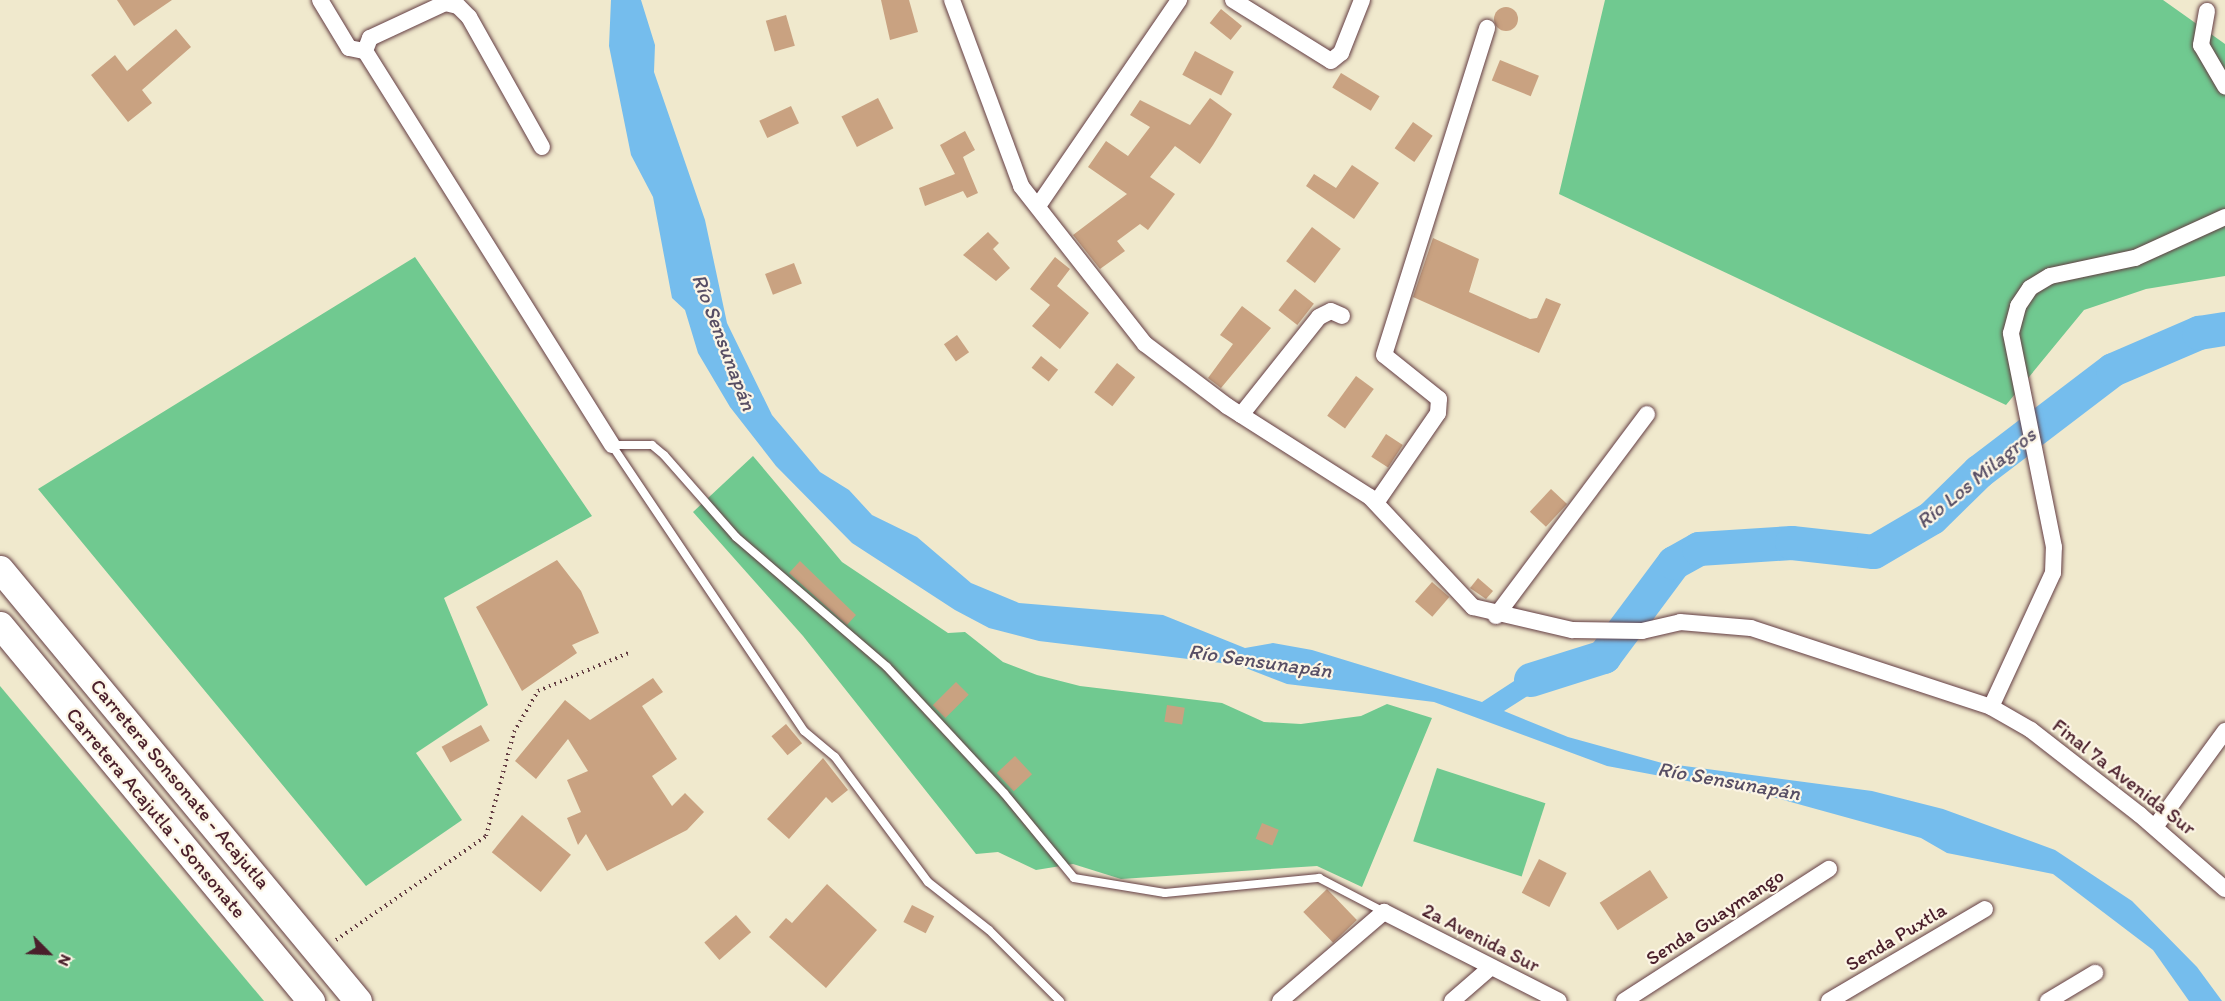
<!DOCTYPE html>
<meta charset="utf-8">
<style>
body{margin:0}
#map{position:relative;width:2225px;height:1001px;overflow:hidden;background:#f0e9cd;font-family:Itim,sans-serif}
div>[style]{position:absolute}
.green>*{inset:0;background:#70c990;transform-origin:0 0}
.water>*{inset:0;background:#75bded}
.river>*{height:34px;margin:-17px;padding:0 17px;transform-origin:17px;border-radius:17px;background:#75bded}
.building>*{inset:0;background:#c9a281;transform-origin:0 0}
.round{border-radius:50%}
.path>*{height:4px;margin-top:-2px;transform-origin:0;background:repeating-linear-gradient(90deg,#633d43 0 1.5px,transparent 0 6px)}
.roads{filter:drop-shadow(0 0 2px #633d43) drop-shadow(0 0 2px #633d43)}
.service>*{height:8px;margin:-4px;padding:0 4px;transform-origin:4px;border-radius:4px;background:#fff}
.minor>*{height:16px;margin:-8px;padding:0 8px;transform-origin:8px;border-radius:8px;background:#fff}
.trunk>*{height:27px;margin:-13.5px;padding:0 13.5px;transform-origin:13.5px;border-radius:13.5px;background:#fff}
span{translate:-50% -50%;white-space:nowrap;text-align:center;line-height:1.15;-webkit-text-stroke:4.5px #fcf5e5;paint-order:stroke}
.street-label{font-size:20px;color:#4a1f2b}
.water-label{font-size:21px;color:#574e65;font-style:italic}
.north{position:absolute;left:18px;top:923px;width:60px;height:60px;-webkit-text-stroke:4px #fcf5e5;paint-order:stroke;rotate:114deg;font-size:16px;font-weight:700;line-height:24px;text-align:center;color:#4a1f2b}
.north::after{content:'';display:block;margin:auto;width:21px;height:27px;background:#4a1f2b;clip-path:polygon(50% 0,100% 100%,50% 72%,0 100%)}
</style>
<div id="map">
<div class="green">
<i style="clip-path:polygon(1605px 0,2163px 0,2225px 44px,2225px 276px,2146px 289px,2084px 310px,2006px 405px,1559px 194px)"></i>
<i style="clip-path:polygon(415px 257px,592px 516px,444px 598px,488px 705px,416px 753px,462px 820px,366px 886px,38px 489px)"></i>
<i style="clip-path:polygon(753px 456px,842px 562px,948px 633px,965px 632px,1003px 662px,1037px 675px,1080px 686px,1222px 703px,1264px 722px,1301px 724px,1361px 716px,1387px 704px,1432px 718px,1362px 887px,1317px 866px,1121px 879px,1073px 864px,1036px 870px,998px 852px,976px 854px,803px 636px,693px 512px)"></i>
<i style="clip-path:polygon(0 686px,264px 1001px,0 1001px)"></i>
<i style="left:1437px;top:768px;width:114px;height:77px;rotate:18deg"></i>
</div>
<div class="water">
<i style="clip-path:polygon(611px 0,641px 0,655px 45px,654px 72px,705px 220px,727px 323px,772px 415px,820px 472px,849px 490px,872px 515px,917px 537px,971px 583px,1019px 603px,1163px 615px,1245px 648px,1273px 643px,1312px 650px,1482px 702px,1540px 664px,1575px 666px,1504px 711px,1568px 737px,1662px 763px,1872px 791px,1943px 809px,2055px 850px,2132px 901px,2197px 967px,2222px 1001px,2189px 1001px,2153px 950px,2053px 874px,1947px 853px,1921px 838px,1773px 797px,1607px 766px,1434px 702px,1287px 684px,1238px 665px,1039px 641px,989px 628px,955px 610px,852px 543px,776px 466px,730px 407px,698px 353px,685px 310px,672px 298px,653px 197px,631px 155px,609px 46px)"></i>
</div>
<div class="river">
<i style="left:1531px;top:680px;width:77px;rotate:-17.5deg"></i>
<i style="left:1604px;top:657px;width:117px;rotate:-53.3deg"></i>
<i style="left:1674px;top:563px;width:29px;rotate:-29deg"></i>
<i style="left:1699px;top:549px;width:93px;rotate:-3.7deg"></i>
<i style="left:1792px;top:543px;width:82px;rotate:6.3deg"></i>
<i style="left:1874px;top:552px;width:67px;rotate:-30.4deg"></i>
<i style="left:1932px;top:518px;width:66px;rotate:-44.4deg"></i>
<i style="left:1979px;top:472px;width:168px;rotate:-37.3deg"></i>
<i style="left:2113px;top:370px;width:94px;rotate:-23.3deg"></i>
<i style="left:2199px;top:333px;width:26px;rotate:-9deg"></i>
</div>
<div class="building">
<i style="clip-path:polygon(117px 0,172px 0,134px 26px)"></i>
<i style="clip-path:polygon(881px 0,909px 0,918px 32px,890px 40px)"></i>
<i class="round" style="left:1494px;top:7px;width:24px;height:24px"></i>
<i style="left:1221px;top:9px;width:27px;height:18px;rotate:39deg"></i>
<i style="left:786px;top:15px;width:32px;height:21px;rotate:74deg"></i>
<i style="clip-path:polygon(176px 29px,191px 47px,142px 90px,152px 103px,128px 122px,91px 75px,115px 55px,127px 71px)"></i>
<i style="left:1195px;top:51px;width:44px;height:27px;rotate:28deg"></i>
<i style="left:1500px;top:60px;width:42px;height:22px;rotate:22deg"></i>
<i style="left:1341px;top:73px;width:45px;height:17px;rotate:31deg"></i>
<i style="left:878px;top:98px;width:34px;height:41px;rotate:63deg"></i>
<i style="clip-path:polygon(1210px 98px,1232px 114px,1213px 145px,1200px 164px,1175px 146px,1150px 177px,1175px 194px,1148px 230px,1140px 224px,1117px 241px,1125px 251px,1100px 269px,1073px 235px,1127px 194px,1088px 167px,1106px 141px,1128px 156px,1150px 127px,1130px 115px,1140px 100px,1190px 125px)"></i>
<i style="left:791px;top:106px;width:19px;height:35px;rotate:65deg"></i>
<i style="left:1413px;top:122px;width:24px;height:32px;rotate:35deg"></i>
<i style="clip-path:polygon(965px 131px,975px 150px,963px 157px,978px 193px,967px 198px,963px 191px,925px 206px,919px 188px,955px 174px,940px 145px)"></i>
<i style="clip-path:polygon(1352px 165px,1379px 183px,1354px 219px,1306px 186px,1314px 174px,1336px 188px)"></i>
<i style="left:1312px;top:227px;width:36px;height:43px;rotate:37deg"></i>
<i style="clip-path:polygon(988px 232px,999px 243px,993px 249px,1010px 268px,996px 281px,963px 255px)"></i>
<i style="clip-path:polygon(1433px 238px,1479px 259px,1469px 292px,1530px 319px,1537px 318px,1546px 298px,1561px 304px,1539px 353px,1413px 297px)"></i>
<i style="clip-path:polygon(1055px 257px,1070px 269px,1057px 286px,1089px 313px,1060px 349px,1032px 326px,1050px 305px,1030px 289px)"></i>
<i style="left:794px;top:263px;width:22px;height:31px;rotate:69deg"></i>
<i style="left:1295px;top:289px;width:24px;height:27px;rotate:38deg"></i>
<i style="clip-path:polygon(1242px 306px,1271px 328px,1221px 388px,1208px 378px,1233px 344px,1220px 335px)"></i>
<i style="left:957px;top:335px;width:21px;height:16px;rotate:55deg"></i>
<i style="left:1041px;top:356px;width:22px;height:15px;rotate:39deg"></i>
<i style="left:1117px;top:363px;width:23px;height:37px;rotate:38deg"></i>
<i style="left:1356px;top:376px;width:22px;height:49px;rotate:36deg"></i>
<i style="left:1386px;top:434px;width:20px;height:27px;rotate:33deg"></i>
<i style="left:1551px;top:489px;width:22px;height:31px;rotate:43deg"></i>
<i style="clip-path:polygon(557px 560px,581px 591px,599px 633px,572px 645px,577px 653px,522px 691px,476px 607px)"></i>
<i style="clip-path:polygon(800px 561px,856px 615px,847px 625px,789px 573px)"></i>
<i style="clip-path:polygon(1478px 578px,1493px 591px,1486px 599px,1470px 588px)"></i>
<i style="left:1432px;top:582px;width:23px;height:26px;rotate:41deg"></i>
<i style="clip-path:polygon(653px 678px,663px 692px,642px 706px,677px 759px,652px 776px,672px 806px,685px 793px,704px 812px,687px 830px,607px 871px,586px 834px,578px 845px,567px 818px,581px 812px,567px 780px,588px 771px,568px 739px,536px 779px,515px 761px,565px 700px,590px 720px)"></i>
<i style="left:956px;top:682px;width:18px;height:33px;rotate:45deg"></i>
<i style="left:1167px;top:705px;width:18px;height:17px;rotate:9deg"></i>
<i style="left:786px;top:724px;width:25px;height:19px;rotate:50deg"></i>
<i style="left:481px;top:725px;width:18px;height:45px;rotate:61deg"></i>
<i style="left:1015px;top:756px;width:25px;height:25px;rotate:47deg"></i>
<i style="clip-path:polygon(823px 758px,848px 790px,832px 803px,826px 797px,789px 839px,767px 819px)"></i>
<i style="left:522px;top:815px;width:63px;height:48px;rotate:39deg"></i>
<i style="left:1262px;top:823px;width:18px;height:17px;rotate:22deg"></i>
<i style="left:1539px;top:859px;width:31px;height:38px;rotate:27deg"></i>
<i style="left:1650px;top:870px;width:33px;height:60px;rotate:57deg"></i>
<i style="clip-path:polygon(827px 884px,877px 930px,826px 988px,769px 937px,786px 918px,792px 923px)"></i>
<i style="left:1327px;top:889px;width:43px;height:33px;rotate:46deg"></i>
<i style="left:912px;top:905px;width:25px;height:19px;rotate:27deg"></i>
<i style="left:736px;top:915px;width:23px;height:42px;rotate:49deg"></i>
</div>
<div class="path">
<i style="left:336px;top:940px;width:183px;rotate:-34.7deg"></i>
<i style="left:486px;top:836px;width:108px;rotate:-74.9deg"></i>
<i style="left:514px;top:732px;width:48px;rotate:-59.7deg"></i>
<i style="left:538px;top:691px;width:101px;rotate:-22.8deg"></i>
</div>
<div class="roads">
<div class="service">
<i style="left:1060px;top:1001px;width:100px;rotate:-135deg"></i>
<i style="left:989px;top:930px;width:78px;rotate:-141.8deg"></i>
<i style="left:928px;top:882px;width:156px;rotate:-126.6deg"></i>
<i style="left:835px;top:757px;width:40px;rotate:-140deg"></i>
<i style="left:804px;top:731px;width:344px;rotate:-123.9deg"></i>
<i style="left:612px;top:445px;width:40px"></i>
<i style="left:652px;top:445px;width:16px;rotate:40deg"></i>
<i style="left:664px;top:455px;width:109px;rotate:48.7deg"></i>
<i style="left:736px;top:537px;width:199px;rotate:40.7deg"></i>
<i style="left:887px;top:667px;width:172px;rotate:47.1deg"></i>
<i style="left:1004px;top:793px;width:110px;rotate:50.5deg"></i>
<i style="left:1074px;top:878px;width:92px;rotate:9.4deg"></i>
<i style="left:1165px;top:893px;width:155px;rotate:-5.6deg"></i>
<i style="left:1319px;top:878px;width:73px;rotate:27.6deg"></i>
</div>
<div class="minor">
<i style="left:320px;top:0;width:56px;rotate:58.9deg"></i>
<i style="left:349px;top:48px;width:16px;rotate:11deg"></i>
<i style="left:365px;top:51px;width:465px;rotate:57.9deg"></i>
<i style="left:952px;top:0;width:198px;rotate:69.6deg"></i>
<i style="left:1021px;top:186px;width:201px;rotate:51.9deg"></i>
<i style="left:1145px;top:344px;width:103px;rotate:37.1deg"></i>
<i style="left:1227px;top:406px;width:169px;rotate:32.5deg"></i>
<i style="left:1370px;top:497px;width:151px;rotate:46.9deg"></i>
<i style="left:1473px;top:607px;width:102px;rotate:13.1deg"></i>
<i style="left:1572px;top:630px;width:70px;rotate:0.8deg"></i>
<i style="left:1642px;top:631px;width:39px;rotate:-13deg"></i>
<i style="left:1680px;top:622px;width:71px;rotate:4.8deg"></i>
<i style="left:1751px;top:628px;width:253px;rotate:18.2deg"></i>
<i style="left:1991px;top:707px;width:46px;rotate:29.9deg"></i>
<i style="left:2031px;top:730px;width:137px;rotate:37.9deg"></i>
<i style="left:2139px;top:814px;width:114px;rotate:41.1deg"></i>
<i style="left:1233px;top:0;width:115px;rotate:31.9deg"></i>
<i style="left:1331px;top:61px;width:13px;rotate:-39deg"></i>
<i style="left:1341px;top:53px;width:57px;rotate:-68.4deg"></i>
<i style="left:2207px;top:11px;width:35px;rotate:100deg"></i>
<i style="left:2201px;top:45px;width:48px;rotate:59.7deg"></i>
<i style="left:365px;top:51px;width:14px;rotate:-69deg"></i>
<i style="left:370px;top:38px;width:83px;rotate:-25deg"></i>
<i style="left:445px;top:3px;width:13px;rotate:13deg"></i>
<i style="left:458px;top:6px;width:16px;rotate:45deg"></i>
<i style="left:469px;top:17px;width:149px;rotate:60.7deg"></i>
<i style="left:1038px;top:206px;width:250px;rotate:-55.6deg"></i>
<i style="left:1241px;top:415px;width:125px;rotate:-51.5deg"></i>
<i style="left:1319px;top:317px;width:13px;rotate:-27deg"></i>
<i style="left:1331px;top:311px;width:12px;rotate:24deg"></i>
<i style="left:1376px;top:503px;width:109px;rotate:-55.4deg"></i>
<i style="left:1438px;top:413px;width:14px;rotate:-86deg"></i>
<i style="left:1439px;top:399px;width:70px;rotate:-141.3deg"></i>
<i style="left:1384px;top:355px;width:343px;rotate:-72.5deg"></i>
<i style="left:1496px;top:616px;width:252px;rotate:-53.2deg"></i>
<i style="left:1991px;top:707px;width:148px;rotate:-65.2deg"></i>
<i style="left:2053px;top:573px;width:26px;rotate:-88deg"></i>
<i style="left:2054px;top:547px;width:218px;rotate:-101.4deg"></i>
<i style="left:2011px;top:333px;width:28px;rotate:-75deg"></i>
<i style="left:2018px;top:306px;width:22px;rotate:-56deg"></i>
<i style="left:2030px;top:288px;width:23px;rotate:-31deg"></i>
<i style="left:2050px;top:276px;width:87px;rotate:-12deg"></i>
<i style="left:2135px;top:258px;width:99px;rotate:-24.5deg"></i>
<i style="left:2155px;top:827px;width:119px;rotate:-53.9deg"></i>
<i style="left:1280px;top:1001px;width:137px;rotate:-40.6deg"></i>
<i style="left:1384px;top:912px;width:196px;rotate:27deg"></i>
<i style="left:1452px;top:1001px;width:50px;rotate:-41deg"></i>
<i style="left:1624px;top:1001px;width:244px;rotate:-32.8deg"></i>
<i style="left:1829px;top:1001px;width:181px;rotate:-30.5deg"></i>
<i style="left:2048px;top:1001px;width:55px;rotate:-30.8deg"></i>
</div>
<div class="trunk">
<i style="left:0;top:569px;width:561px;rotate:50.35deg"></i>
<i style="left:0;top:625px;width:488px;rotate:50.4deg"></i>
</div>
</div>
<div class="street-label">
<span style="left:2124px;top:777px;rotate:38deg">Final 7a Avenida Sur</span>
<span style="left:180px;top:784px;rotate:50deg">Carretera Sonsonate - Acajutla</span>
<span style="left:156px;top:813px;rotate:50deg">Carretera Acajutla - Sonsonate</span>
<span style="left:1715px;top:917px;rotate:-33deg">Senda Guaymango</span>
<span style="left:1896px;top:937px;rotate:-31deg">Senda Puxtla</span>
<span style="left:1481px;top:938px;rotate:27deg">2a Avenida Sur</span>
</div>
<div class="water-label">
<span style="left:724px;top:342px;rotate:69deg">Río Sensunapán</span>
<span style="left:1976px;top:478px;rotate:-39deg">Río Los Milagros</span>
<span style="left:1260px;top:661px;rotate:8deg">Río Sensunapán</span>
<span style="left:1729px;top:781px;rotate:10deg">Río Sensunapán</span>
</div>
<div class="north">N</div>
</div>
